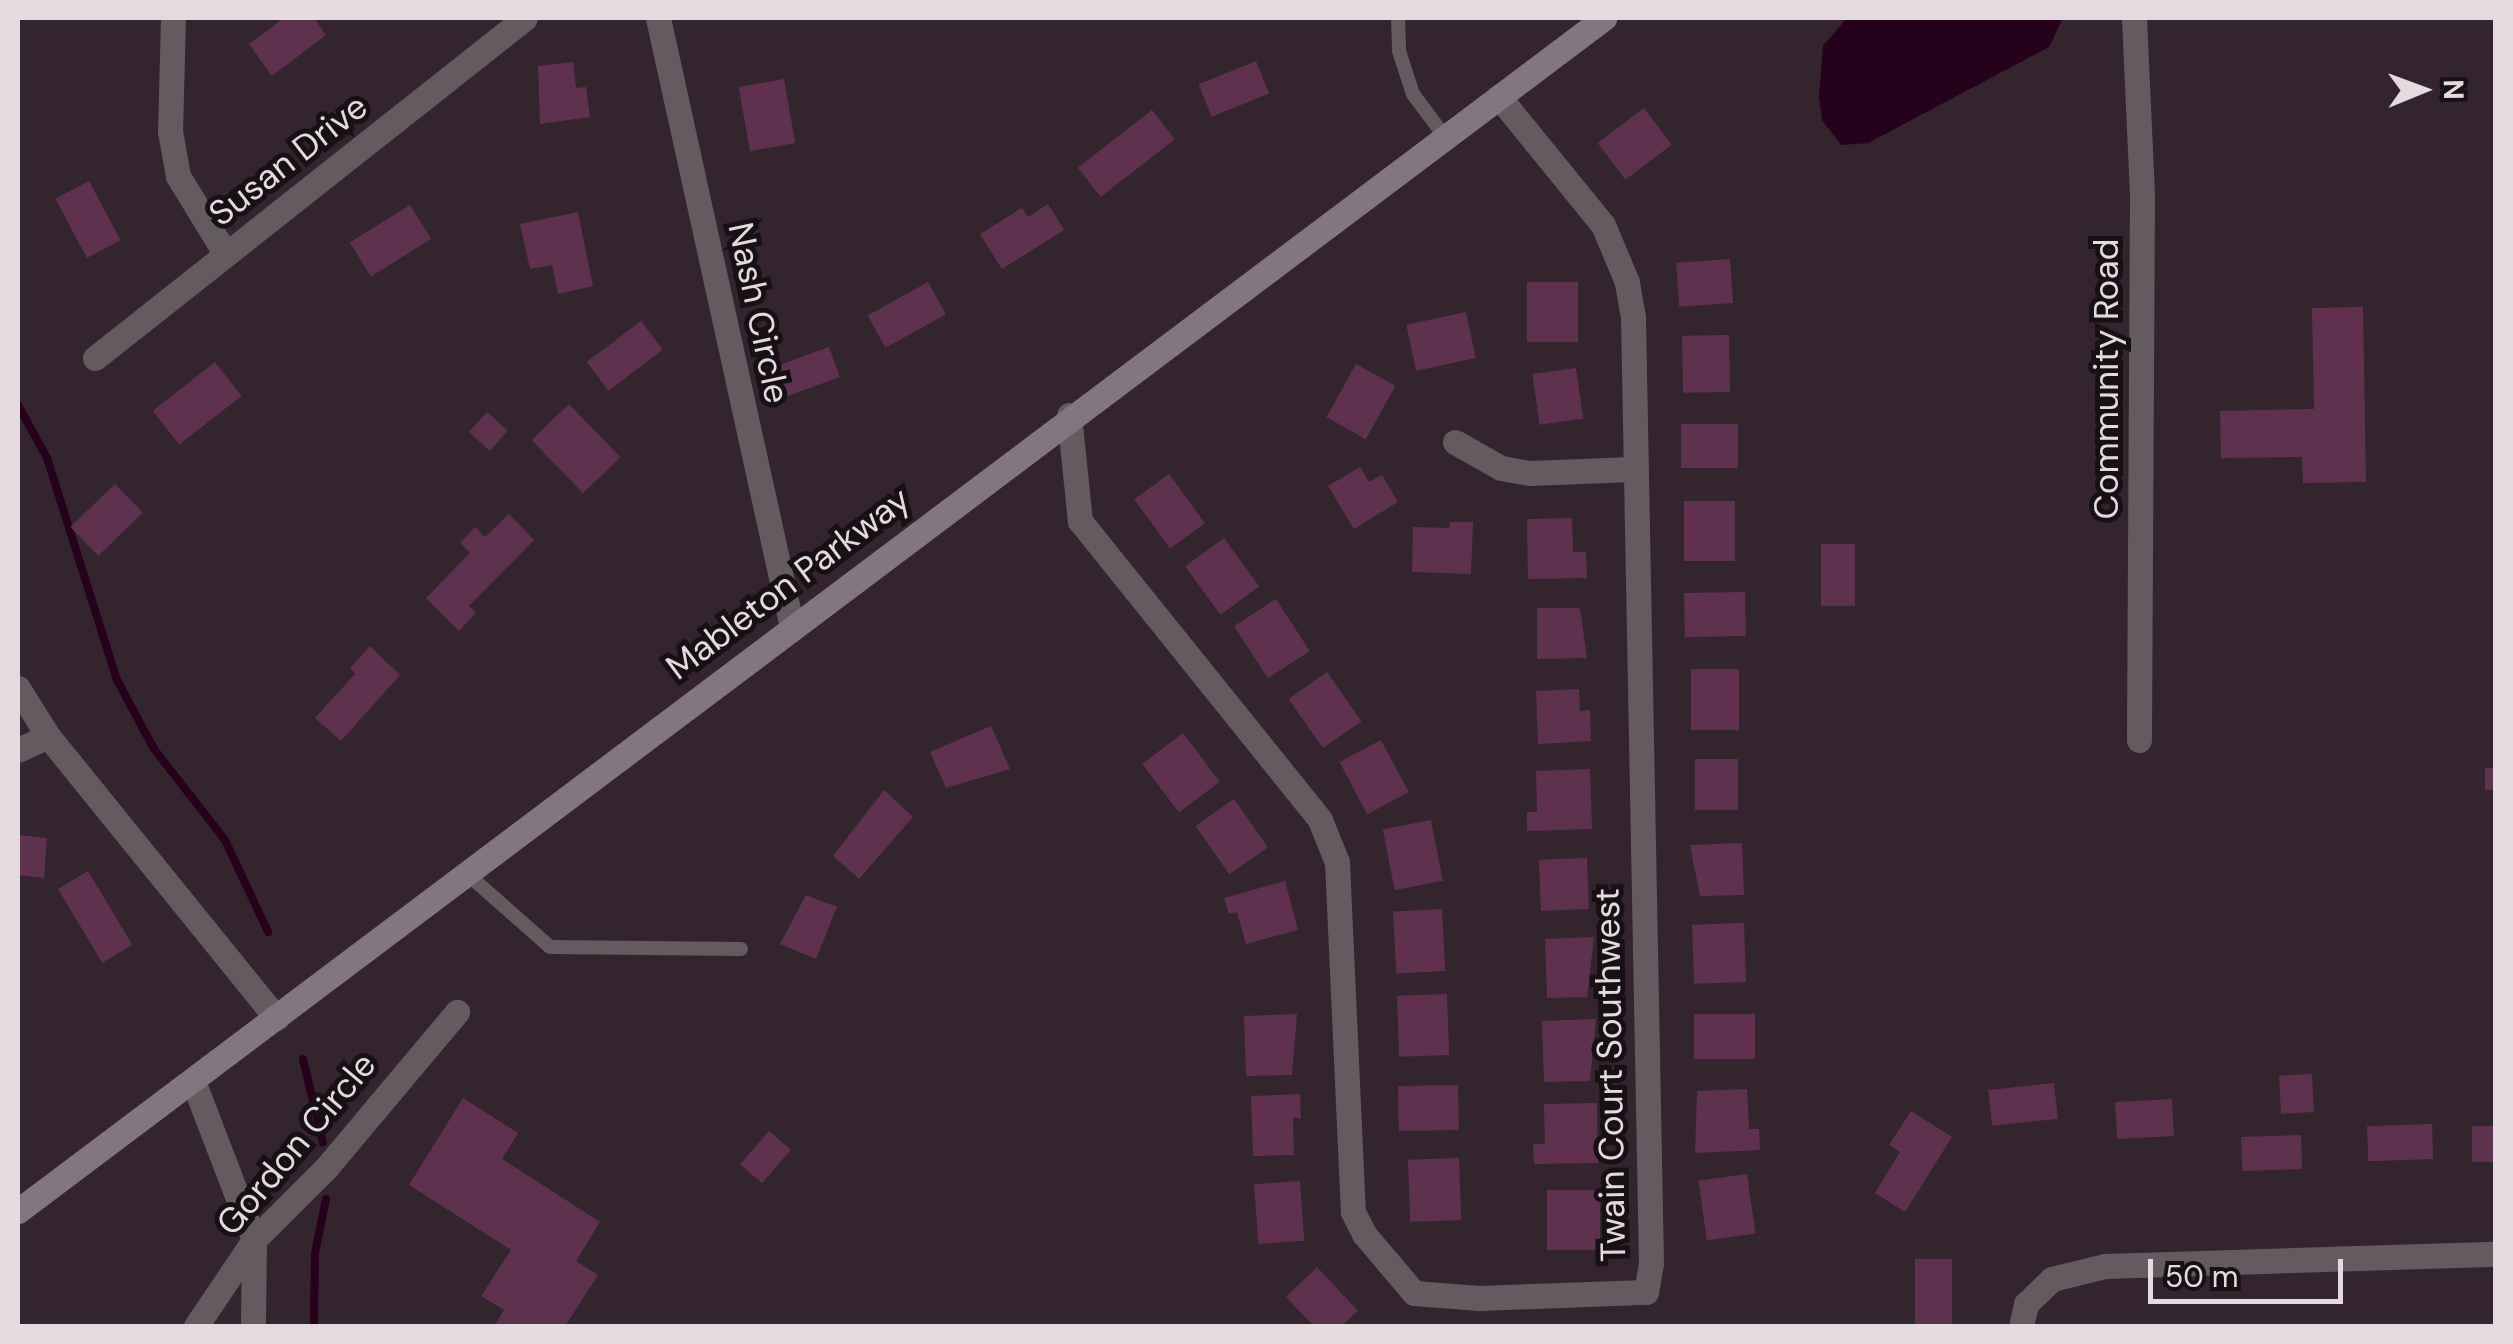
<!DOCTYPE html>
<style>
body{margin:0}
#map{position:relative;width:2513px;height:1344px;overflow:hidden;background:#34242e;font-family:"DM Sans",sans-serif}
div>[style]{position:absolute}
.water>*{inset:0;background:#27001b}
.stream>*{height:8px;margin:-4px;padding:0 4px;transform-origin:4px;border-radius:4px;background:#27001b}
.building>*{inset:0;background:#60314f;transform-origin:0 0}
.service>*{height:14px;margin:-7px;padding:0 7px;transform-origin:7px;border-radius:7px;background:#645b60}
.minor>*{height:25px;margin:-12.5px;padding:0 12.5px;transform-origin:12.5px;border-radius:12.5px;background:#645b60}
.secondary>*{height:25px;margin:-12.5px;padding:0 12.5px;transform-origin:12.5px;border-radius:12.5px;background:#84767e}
span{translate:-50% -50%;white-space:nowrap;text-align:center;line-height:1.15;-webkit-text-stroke:10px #171014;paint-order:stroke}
.street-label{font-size:35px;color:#e5dae0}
.frame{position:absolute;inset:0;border:20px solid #e5dae0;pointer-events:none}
.north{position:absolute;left:2373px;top:40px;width:100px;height:100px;-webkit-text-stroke:8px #171014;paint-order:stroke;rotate:89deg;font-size:28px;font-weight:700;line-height:40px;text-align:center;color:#e5dae0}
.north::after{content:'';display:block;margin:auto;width:35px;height:45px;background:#e5dae0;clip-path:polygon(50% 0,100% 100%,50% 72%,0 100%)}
.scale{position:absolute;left:2148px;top:1259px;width:195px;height:45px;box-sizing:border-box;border:5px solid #e5dae0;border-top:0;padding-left:12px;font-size:30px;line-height:35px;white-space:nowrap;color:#e5dae0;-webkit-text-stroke:8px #171014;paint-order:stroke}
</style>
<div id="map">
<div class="water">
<i style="clip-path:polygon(1847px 18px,2063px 18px,2049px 47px,1868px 143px,1841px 145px,1822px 120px,1819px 96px,1823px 46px)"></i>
</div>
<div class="stream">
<i style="left:18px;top:405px;width:60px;rotate:61.3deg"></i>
<i style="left:47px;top:458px;width:233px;rotate:72.5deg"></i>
<i style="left:117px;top:680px;width:78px;rotate:61.8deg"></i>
<i style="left:154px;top:749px;width:115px;rotate:52deg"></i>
<i style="left:225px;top:840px;width:102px;rotate:64.9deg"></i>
<i style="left:303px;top:1059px;width:86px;rotate:76.6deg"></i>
<i style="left:314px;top:1322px;width:69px;rotate:-89.2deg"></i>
<i style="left:315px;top:1253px;width:55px;rotate:-78.5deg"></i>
</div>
<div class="building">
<i style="clip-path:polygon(284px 18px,314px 18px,326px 35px,272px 76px,249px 44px)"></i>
<i style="left:1256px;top:61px;width:35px;height:62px;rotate:68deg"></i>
<i style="clip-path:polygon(573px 62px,576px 88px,586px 87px,590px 117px,540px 124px,538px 66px)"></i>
<i style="left:784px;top:79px;width:65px;height:46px;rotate:80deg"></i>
<i style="left:1644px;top:108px;width:46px;height:58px;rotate:53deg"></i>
<i style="left:1152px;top:110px;width:37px;height:94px;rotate:52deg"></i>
<i style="left:89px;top:181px;width:67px;height:38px;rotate:62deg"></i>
<i style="clip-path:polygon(1048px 204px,1064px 230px,1002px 269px,980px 234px,1022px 208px,1028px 217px)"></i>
<i style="left:410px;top:205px;width:40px;height:71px;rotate:58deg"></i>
<i style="clip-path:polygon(578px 212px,593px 286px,558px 294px,552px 265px,530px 269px,520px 224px)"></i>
<i style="left:1730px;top:259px;width:44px;height:54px;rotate:86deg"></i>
<i style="left:928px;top:282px;width:37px;height:69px;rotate:61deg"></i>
<i style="left:1527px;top:282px;width:51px;height:60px"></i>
<i style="clip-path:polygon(2363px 307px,2366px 482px,2303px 483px,2302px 457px,2221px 458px,2220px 411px,2314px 409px,2312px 308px)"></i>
<i style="left:1466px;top:312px;width:47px;height:61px;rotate:78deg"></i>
<i style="left:641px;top:321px;width:36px;height:68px;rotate:53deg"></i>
<i style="left:1729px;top:335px;width:57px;height:47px;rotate:89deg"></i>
<i style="left:829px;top:347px;width:32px;height:61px;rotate:70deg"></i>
<i style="left:215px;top:362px;width:43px;height:79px;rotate:52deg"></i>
<i style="left:1356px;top:364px;width:45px;height:61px;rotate:29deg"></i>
<i style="left:1576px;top:368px;width:51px;height:44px;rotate:82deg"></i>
<i style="left:569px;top:404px;width:74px;height:52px;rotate:46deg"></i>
<i style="left:487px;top:412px;width:28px;height:27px;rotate:42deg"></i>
<i style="left:1681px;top:424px;width:57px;height:44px"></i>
<i style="clip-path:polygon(1360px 467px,1369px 482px,1382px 475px,1398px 502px,1354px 529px,1328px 486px)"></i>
<i style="left:1169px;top:474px;width:61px;height:43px;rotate:54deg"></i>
<i style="left:115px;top:484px;width:40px;height:62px;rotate:46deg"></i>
<i style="left:1684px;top:501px;width:51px;height:60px"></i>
<i style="clip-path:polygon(509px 514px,534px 540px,469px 606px,476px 613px,459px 631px,426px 598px,470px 553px,460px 543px,475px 527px,485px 537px)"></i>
<i style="clip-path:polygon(1572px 518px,1573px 552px,1586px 552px,1587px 578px,1528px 579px,1527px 519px)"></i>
<i style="clip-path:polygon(1450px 522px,1473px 522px,1471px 574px,1412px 572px,1413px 527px,1449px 528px)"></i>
<i style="left:1224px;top:538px;width:60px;height:48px;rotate:54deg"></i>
<i style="left:1821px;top:544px;width:34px;height:62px"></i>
<i style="left:1745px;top:592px;width:44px;height:61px;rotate:89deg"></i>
<i style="left:1276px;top:599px;width:62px;height:50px;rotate:57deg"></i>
<i style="clip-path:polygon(1537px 608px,1580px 608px,1587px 658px,1537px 659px)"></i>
<i style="clip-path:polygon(370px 646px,400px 675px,341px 741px,315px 718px,355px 674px,350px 668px)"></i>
<i style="left:1691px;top:669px;width:48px;height:61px"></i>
<i style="left:1327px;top:672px;width:60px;height:47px;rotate:55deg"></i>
<i style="clip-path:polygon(1579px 689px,1580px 711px,1590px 710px,1591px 741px,1538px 744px,1536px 691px)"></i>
<i style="clip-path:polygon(991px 726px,1010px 769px,946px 788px,930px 752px)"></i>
<i style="left:1183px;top:733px;width:61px;height:51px;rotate:53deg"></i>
<i style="left:1381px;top:740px;width:59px;height:47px;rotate:62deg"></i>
<i style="left:1695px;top:759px;width:43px;height:51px"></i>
<i style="left:2496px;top:768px;width:22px;height:11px;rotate:90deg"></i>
<i style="clip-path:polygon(1590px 769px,1592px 829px,1527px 831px,1527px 812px,1537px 812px,1536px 771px)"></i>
<i style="clip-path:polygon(884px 790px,913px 817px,859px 879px,833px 856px)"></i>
<i style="left:1234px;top:799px;width:59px;height:47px;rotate:55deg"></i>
<i style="left:1431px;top:820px;width:62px;height:49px;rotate:79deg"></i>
<i style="clip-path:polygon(18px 835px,47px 838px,44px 878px,18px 875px)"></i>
<i style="clip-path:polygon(1742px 843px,1744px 895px,1700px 896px,1690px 845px)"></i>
<i style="left:1587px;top:858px;width:51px;height:48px;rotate:88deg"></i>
<i style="left:88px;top:871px;width:86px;height:35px;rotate:59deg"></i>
<i style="clip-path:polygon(1285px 881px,1298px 930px,1246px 944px,1237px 912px,1229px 914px,1224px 898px)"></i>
<i style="clip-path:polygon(806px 895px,837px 907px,816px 959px,780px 944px)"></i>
<i style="left:1442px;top:909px;width:62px;height:49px;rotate:87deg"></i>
<i style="left:1744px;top:923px;width:59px;height:52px;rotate:88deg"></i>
<i style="clip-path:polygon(1594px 937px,1587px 997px,1547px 998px,1545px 939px)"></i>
<i style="left:1447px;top:994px;width:61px;height:50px;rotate:88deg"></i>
<i style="clip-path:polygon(1297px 1014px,1292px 1075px,1246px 1076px,1244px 1016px)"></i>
<i style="left:1694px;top:1014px;width:61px;height:45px"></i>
<i style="clip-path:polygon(1596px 1019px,1590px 1081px,1544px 1082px,1542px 1021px)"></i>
<i style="left:2312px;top:1074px;width:38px;height:33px;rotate:87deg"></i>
<i style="left:2054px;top:1083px;width:36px;height:66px;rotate:84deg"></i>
<i style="left:1458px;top:1085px;width:45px;height:60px;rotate:89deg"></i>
<i style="clip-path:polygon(1747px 1089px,1749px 1129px,1759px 1129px,1760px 1150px,1695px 1153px,1697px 1091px)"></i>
<i style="clip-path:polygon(1300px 1094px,1301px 1118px,1293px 1118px,1294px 1155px,1253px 1156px,1251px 1096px)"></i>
<i style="clip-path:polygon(463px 1098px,518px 1133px,502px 1159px,600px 1222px,576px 1261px,598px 1275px,565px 1326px,495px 1325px,504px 1310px,481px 1296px,511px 1250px,409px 1185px)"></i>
<i style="left:2172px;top:1099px;width:37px;height:57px;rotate:87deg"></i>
<i style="clip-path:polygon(1597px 1103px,1598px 1163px,1534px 1164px,1533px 1144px,1545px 1144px,1544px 1104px)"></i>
<i style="clip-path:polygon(1911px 1111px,1952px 1137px,1905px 1212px,1875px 1193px,1900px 1152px,1889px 1145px)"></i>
<i style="left:2432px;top:1124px;width:35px;height:65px;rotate:88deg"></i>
<i style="left:2496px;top:1126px;width:36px;height:24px;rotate:90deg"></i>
<i style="left:769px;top:1131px;width:29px;height:44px;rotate:41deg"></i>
<i style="left:2301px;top:1135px;width:34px;height:60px;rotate:88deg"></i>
<i style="left:1459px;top:1158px;width:62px;height:51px;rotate:88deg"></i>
<i style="left:1747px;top:1174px;width:60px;height:49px;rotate:82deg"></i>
<i style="left:1300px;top:1181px;width:60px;height:46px;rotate:86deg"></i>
<i style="left:1547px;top:1190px;width:53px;height:60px"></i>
<i style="left:1915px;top:1259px;width:37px;height:67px"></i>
<i style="clip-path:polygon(1317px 1267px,1358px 1311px,1341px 1326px,1314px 1326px,1286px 1297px)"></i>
</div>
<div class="service">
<i style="left:1398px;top:18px;width:33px;rotate:88deg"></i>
<i style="left:1399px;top:51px;width:45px;rotate:72deg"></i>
<i style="left:1413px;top:94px;width:54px;rotate:53.3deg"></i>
<i style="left:465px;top:872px;width:113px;rotate:41.4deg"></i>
<i style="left:550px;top:947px;width:191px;rotate:0.6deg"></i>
</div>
<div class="minor">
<i style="left:173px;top:18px;width:113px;rotate:91.5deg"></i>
<i style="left:170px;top:131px;width:46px;rotate:79.9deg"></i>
<i style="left:178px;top:176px;width:90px;rotate:58.6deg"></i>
<i style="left:658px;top:18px;width:619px;rotate:77.6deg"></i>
<i style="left:2134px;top:18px;width:178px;rotate:87.4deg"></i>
<i style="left:2142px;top:196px;width:544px;rotate:90.32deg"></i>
<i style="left:95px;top:358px;width:548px;rotate:-38.33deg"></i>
<i style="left:1069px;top:415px;width:107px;rotate:84.1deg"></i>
<i style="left:1080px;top:521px;width:383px;rotate:51.2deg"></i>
<i style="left:1320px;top:820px;width:45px;rotate:68deg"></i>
<i style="left:1337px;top:862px;width:350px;rotate:87.4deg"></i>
<i style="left:1353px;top:1212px;width:25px;rotate:63deg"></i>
<i style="left:1364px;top:1234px;width:77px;rotate:49.7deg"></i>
<i style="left:1414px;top:1293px;width:65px;rotate:4.4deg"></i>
<i style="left:1479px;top:1298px;width:167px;rotate:-2.1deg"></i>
<i style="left:1646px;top:1292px;width:28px;rotate:-80deg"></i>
<i style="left:1651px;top:1264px;width:947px;rotate:-91.09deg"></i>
<i style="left:1633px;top:317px;width:36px;rotate:-100deg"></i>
<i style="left:1627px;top:282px;width:62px;rotate:-112.8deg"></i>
<i style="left:1603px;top:225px;width:165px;rotate:-129.1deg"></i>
<i style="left:1455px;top:442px;width:53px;rotate:29.5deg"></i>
<i style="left:1501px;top:468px;width:29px;rotate:10deg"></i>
<i style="left:1530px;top:473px;width:102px;rotate:-2.2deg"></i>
<i style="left:18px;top:688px;width:57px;rotate:58deg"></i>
<i style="left:48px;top:736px;width:363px;rotate:51deg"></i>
<i style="left:18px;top:750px;width:33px;rotate:-25deg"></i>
<i style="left:193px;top:1081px;width:170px;rotate:69deg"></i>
<i style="left:254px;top:1240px;width:86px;rotate:90.7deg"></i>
<i style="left:196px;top:1326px;width:104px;rotate:-56deg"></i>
<i style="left:254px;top:1240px;width:102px;rotate:-45deg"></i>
<i style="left:326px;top:1168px;width:204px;rotate:-50deg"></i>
<i style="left:2021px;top:1326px;width:23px;rotate:-77deg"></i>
<i style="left:2026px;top:1304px;width:36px;rotate:-44deg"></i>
<i style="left:2052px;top:1279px;width:55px;rotate:-13.8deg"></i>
<i style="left:2105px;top:1266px;width:391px;rotate:-1.8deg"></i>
</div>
<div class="secondary">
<i style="left:18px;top:1211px;width:1985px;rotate:-36.95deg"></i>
</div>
<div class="street-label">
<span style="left:288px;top:160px;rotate:-38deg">Susan Drive</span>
<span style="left:759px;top:313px;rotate:78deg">Nash Circle</span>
<span style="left:2106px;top:379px;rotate:-90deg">Community Road</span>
<span style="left:788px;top:583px;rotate:-37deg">Mableton Parkway</span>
<span style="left:1610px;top:1075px;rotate:-91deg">Twain Court Southwest</span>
<span style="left:296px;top:1144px;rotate:-50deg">Gordon Circle</span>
</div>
<div class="frame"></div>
<div class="north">N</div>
<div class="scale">50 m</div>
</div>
